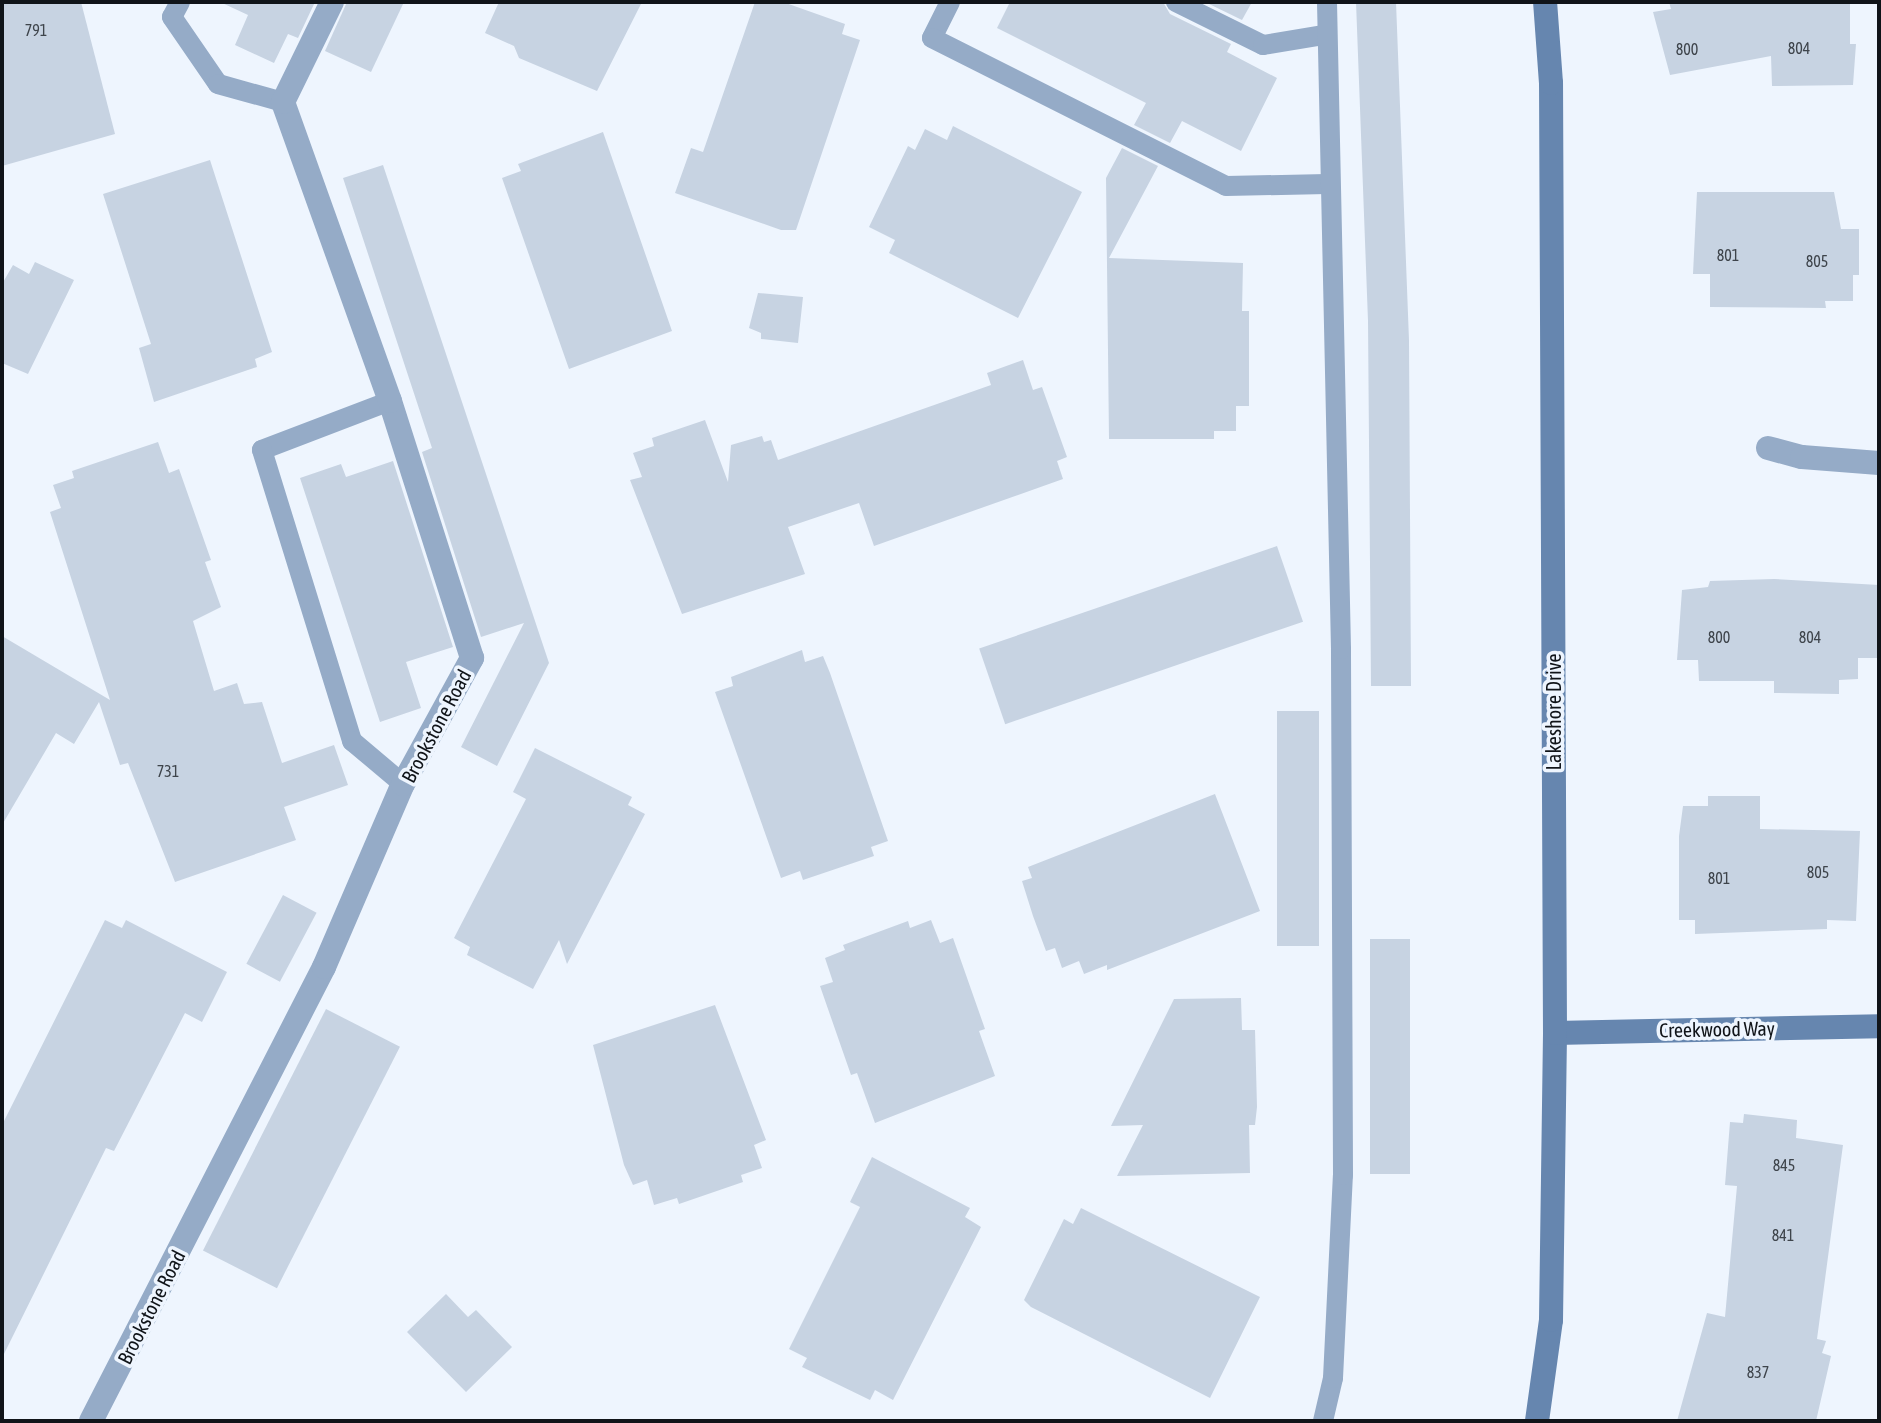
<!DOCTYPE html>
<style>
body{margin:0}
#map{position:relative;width:1881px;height:1423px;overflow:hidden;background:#eef5fe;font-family:"Asap Condensed",sans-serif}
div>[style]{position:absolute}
.building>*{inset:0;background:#c7d3e2;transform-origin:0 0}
.lane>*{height:20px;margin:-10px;padding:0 10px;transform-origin:10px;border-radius:10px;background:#95abc7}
.street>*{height:24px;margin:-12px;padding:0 12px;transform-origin:12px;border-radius:12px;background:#95abc7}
.secondary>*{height:24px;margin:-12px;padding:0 12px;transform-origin:12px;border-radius:12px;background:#6686af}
span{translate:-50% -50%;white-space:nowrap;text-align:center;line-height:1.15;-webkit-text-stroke:7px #eef5fe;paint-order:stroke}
.number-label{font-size:16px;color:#3e444b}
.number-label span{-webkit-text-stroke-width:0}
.street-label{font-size:20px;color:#101419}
.frame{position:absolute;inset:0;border:4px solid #101419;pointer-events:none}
</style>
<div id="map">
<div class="building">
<i style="clip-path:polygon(2px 2px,81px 2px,115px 134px,2px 166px)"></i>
<i style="clip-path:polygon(220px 2px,315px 2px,298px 38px,288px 34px,274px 63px,235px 45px,248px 15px)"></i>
<i style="clip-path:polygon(347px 2px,404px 2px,371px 72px,325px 51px)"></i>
<i style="clip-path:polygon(499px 2px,642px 2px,597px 91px,519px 58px,514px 46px,485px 33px)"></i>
<i style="clip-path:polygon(755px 2px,783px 2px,845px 24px,842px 34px,860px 40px,796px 230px,781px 230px,675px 193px,691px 148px,703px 152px)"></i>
<i style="clip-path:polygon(1010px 2px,1163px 2px,1170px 14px,1231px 44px,1227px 52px,1277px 78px,1241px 151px,1182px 121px,1170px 143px,1134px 125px,1146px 103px,997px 28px)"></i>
<i style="clip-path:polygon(1205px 2px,1252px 2px,1242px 20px)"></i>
<i style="clip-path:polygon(1356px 2px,1396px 2px,1409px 340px,1411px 686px,1371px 686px,1368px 321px)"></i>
<i style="clip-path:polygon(1669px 2px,1850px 2px,1850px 44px,1856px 44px,1853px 85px,1772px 86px,1771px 56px,1670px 75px,1653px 12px,1671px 9px)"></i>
<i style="clip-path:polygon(953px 126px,1082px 192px,1018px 318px,889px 253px,895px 240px,869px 227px,908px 146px,915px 150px,925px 129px,947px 140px)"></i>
<i style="clip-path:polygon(603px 132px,672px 331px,569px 369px,502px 178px,521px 171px,518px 164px)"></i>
<i style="clip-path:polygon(1122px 148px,1158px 166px,1109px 258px,1243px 263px,1242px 311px,1249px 311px,1249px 406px,1236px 406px,1236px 431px,1214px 431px,1214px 439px,1109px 439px,1106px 178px)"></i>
<i style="clip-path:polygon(210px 160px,272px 352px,255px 359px,257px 367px,154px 402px,139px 348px,151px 344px,103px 194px)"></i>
<i style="clip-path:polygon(383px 165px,549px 663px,497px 766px,461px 747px,524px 623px,481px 637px,422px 452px,432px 448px,343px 178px)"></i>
<i style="clip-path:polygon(1697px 192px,1834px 192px,1841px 229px,1859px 229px,1859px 275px,1853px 275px,1853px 301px,1825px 301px,1826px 308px,1710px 307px,1710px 274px,1693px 274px)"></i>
<i style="clip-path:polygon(35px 262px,74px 280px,28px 374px,2px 363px,2px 284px,13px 265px,29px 274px)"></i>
<i style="clip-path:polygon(758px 293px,803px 297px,798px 343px,761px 339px,761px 333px,749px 328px)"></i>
<i style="clip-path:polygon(1023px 360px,1033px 390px,1042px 387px,1067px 457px,1057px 461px,1063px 479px,874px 546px,859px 503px,788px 527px,805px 574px,682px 614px,630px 480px,642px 477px,633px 453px,654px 446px,652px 438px,705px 420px,728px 482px,731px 445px,762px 436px,764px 442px,771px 440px,778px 460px,991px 385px,987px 373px)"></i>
<i style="clip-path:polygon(158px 442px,169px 473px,179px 469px,211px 560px,205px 562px,221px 607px,193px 621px,214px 691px,237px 683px,244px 704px,262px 702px,282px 763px,334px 745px,348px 785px,284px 807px,296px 840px,175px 882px,128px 763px,120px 765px,99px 702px,74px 744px,56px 733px,2px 825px,2px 636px,110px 700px,50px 512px,61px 508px,53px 485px,74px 478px,72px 471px)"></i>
<i style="clip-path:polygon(393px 461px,453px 647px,406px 662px,421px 708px,380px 722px,300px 478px,341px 464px,346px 477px)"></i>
<i style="left:1277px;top:546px;width:80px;height:315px;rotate:71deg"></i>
<i style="clip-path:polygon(1774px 579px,1879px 585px,1879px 658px,1858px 658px,1858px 679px,1839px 680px,1839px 694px,1774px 693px,1774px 681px,1699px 681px,1698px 660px,1677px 660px,1682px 590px,1708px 587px,1710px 581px)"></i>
<i style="clip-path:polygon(802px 650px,805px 662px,823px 656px,830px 673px,888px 841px,871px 847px,874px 856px,803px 880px,800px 871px,781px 878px,715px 692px,733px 686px,731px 677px)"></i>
<i style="left:1319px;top:711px;width:235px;height:42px;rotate:90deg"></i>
<i style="clip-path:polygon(535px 748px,632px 797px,628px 805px,645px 814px,567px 964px,559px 940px,533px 989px,467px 955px,470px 947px,454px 938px,526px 799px,513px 792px)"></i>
<i style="clip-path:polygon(1215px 794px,1260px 911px,1107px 970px,1107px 965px,1084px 974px,1079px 961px,1062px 968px,1055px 948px,1046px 951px,1033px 916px,1022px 881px,1032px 878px,1028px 867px)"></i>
<i style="clip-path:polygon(1708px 796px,1760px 796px,1760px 829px,1860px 831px,1856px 921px,1827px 920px,1827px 929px,1695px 934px,1695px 920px,1679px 920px,1679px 836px,1683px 806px,1708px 806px)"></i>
<i style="left:283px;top:895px;width:38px;height:78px;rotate:28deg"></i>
<i style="clip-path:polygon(105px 920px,122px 928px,126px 920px,227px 972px,202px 1022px,185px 1013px,114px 1151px,106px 1148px,2px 1358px,2px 1125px)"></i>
<i style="clip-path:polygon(931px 920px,940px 943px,953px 938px,985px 1029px,979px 1031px,995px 1076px,875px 1123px,857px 1073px,851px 1075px,820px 986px,833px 982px,825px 958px,845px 950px,843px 945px,908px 921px,910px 928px)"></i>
<i style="left:1370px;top:939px;width:40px;height:235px"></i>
<i style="clip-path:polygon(1241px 998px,1242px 1030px,1255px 1030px,1257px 1107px,1255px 1125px,1249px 1125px,1250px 1173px,1117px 1176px,1143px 1125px,1111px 1126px,1174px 999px)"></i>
<i style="clip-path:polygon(715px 1005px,766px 1140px,754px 1145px,762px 1168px,741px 1175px,743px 1182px,679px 1204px,677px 1198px,654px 1205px,647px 1180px,633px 1185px,624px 1165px,593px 1045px)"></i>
<i style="left:326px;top:1009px;width:83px;height:271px;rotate:27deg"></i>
<i style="clip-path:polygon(1744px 1114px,1797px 1120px,1796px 1138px,1843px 1145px,1817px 1339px,1826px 1341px,1822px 1353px,1831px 1356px,1816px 1421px,1677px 1421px,1707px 1313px,1725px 1317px,1737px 1186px,1725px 1185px,1730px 1122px,1743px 1123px)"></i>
<i style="clip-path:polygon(872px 1157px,970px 1208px,965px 1217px,981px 1227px,893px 1400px,875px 1390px,870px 1400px,802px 1367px,807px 1358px,789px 1349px,860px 1207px,850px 1202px)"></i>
<i style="clip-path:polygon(1081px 1208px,1260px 1297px,1210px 1398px,1031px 1307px,1024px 1300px,1064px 1219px,1073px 1224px)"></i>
<i style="clip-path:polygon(446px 1294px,468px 1317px,476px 1310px,512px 1347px,466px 1392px,407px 1332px)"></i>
</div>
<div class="lane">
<i style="left:180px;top:2px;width:17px;rotate:118deg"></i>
<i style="left:172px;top:17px;width:81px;rotate:55.5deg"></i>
<i style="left:218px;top:84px;width:67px;rotate:15.5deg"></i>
<i style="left:950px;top:2px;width:40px;rotate:116.6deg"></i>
<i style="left:932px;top:38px;width:329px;rotate:26.7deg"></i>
<i style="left:1226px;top:186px;width:101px;rotate:-1.1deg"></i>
<i style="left:1176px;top:2px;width:97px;rotate:26.3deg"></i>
<i style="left:1263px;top:45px;width:62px;rotate:-9.3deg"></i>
<i style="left:390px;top:401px;width:137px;rotate:159.1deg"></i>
<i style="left:262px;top:450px;width:305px;rotate:72.8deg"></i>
<i style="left:352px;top:741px;width:67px;rotate:40.1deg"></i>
<i style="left:1323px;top:1421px;width:44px;rotate:-76.9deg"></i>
<i style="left:1333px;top:1378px;width:203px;rotate:-87.2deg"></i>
<i style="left:1343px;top:1175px;width:526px;rotate:-90.22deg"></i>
<i style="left:1341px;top:649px;width:647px;rotate:-91.24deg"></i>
</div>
<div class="street">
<i style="left:1768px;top:448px;width:35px;rotate:15deg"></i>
<i style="left:1802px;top:457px;width:77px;rotate:4.5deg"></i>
<i style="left:91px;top:1421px;width:510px;rotate:-62.83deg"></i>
<i style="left:324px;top:967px;width:199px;rotate:-66.7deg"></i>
<i style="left:403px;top:784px;width:144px;rotate:-61.3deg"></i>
<i style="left:472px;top:658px;width:270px;rotate:-107.7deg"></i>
<i style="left:390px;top:401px;width:318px;rotate:-109.7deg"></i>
<i style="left:283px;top:102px;width:111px;rotate:-63.9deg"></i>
</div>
<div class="secondary">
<i style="left:1555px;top:1033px;width:324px;rotate:-1.2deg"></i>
<i style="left:1537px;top:1421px;width:102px;rotate:-82.1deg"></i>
<i style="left:1551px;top:1320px;width:287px;rotate:-89.2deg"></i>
<i style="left:1555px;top:1033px;width:950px;rotate:-90.24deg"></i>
<i style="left:1551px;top:83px;width:81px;rotate:-94.2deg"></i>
</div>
<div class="number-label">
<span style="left:36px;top:30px">791</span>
<span style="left:1799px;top:48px">804</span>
<span style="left:1687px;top:49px">800</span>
<span style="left:1728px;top:255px">801</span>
<span style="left:1817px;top:261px">805</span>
<span style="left:1719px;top:637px">800</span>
<span style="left:1810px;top:637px">804</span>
<span style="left:168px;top:771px">731</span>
<span style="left:1818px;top:872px">805</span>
<span style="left:1719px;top:878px">801</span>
<span style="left:1784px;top:1165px">845</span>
<span style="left:1783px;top:1235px">841</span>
<span style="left:1758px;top:1372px">837</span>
</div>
<div class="street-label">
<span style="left:1553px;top:712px;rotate:-90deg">Lakeshore Drive</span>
<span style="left:436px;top:726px;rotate:-62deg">Brookstone Road</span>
<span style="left:1717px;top:1029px;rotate:-1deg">Creekwood Way</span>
<span style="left:151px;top:1307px;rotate:-63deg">Brookstone Road</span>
</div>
<div class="frame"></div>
</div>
